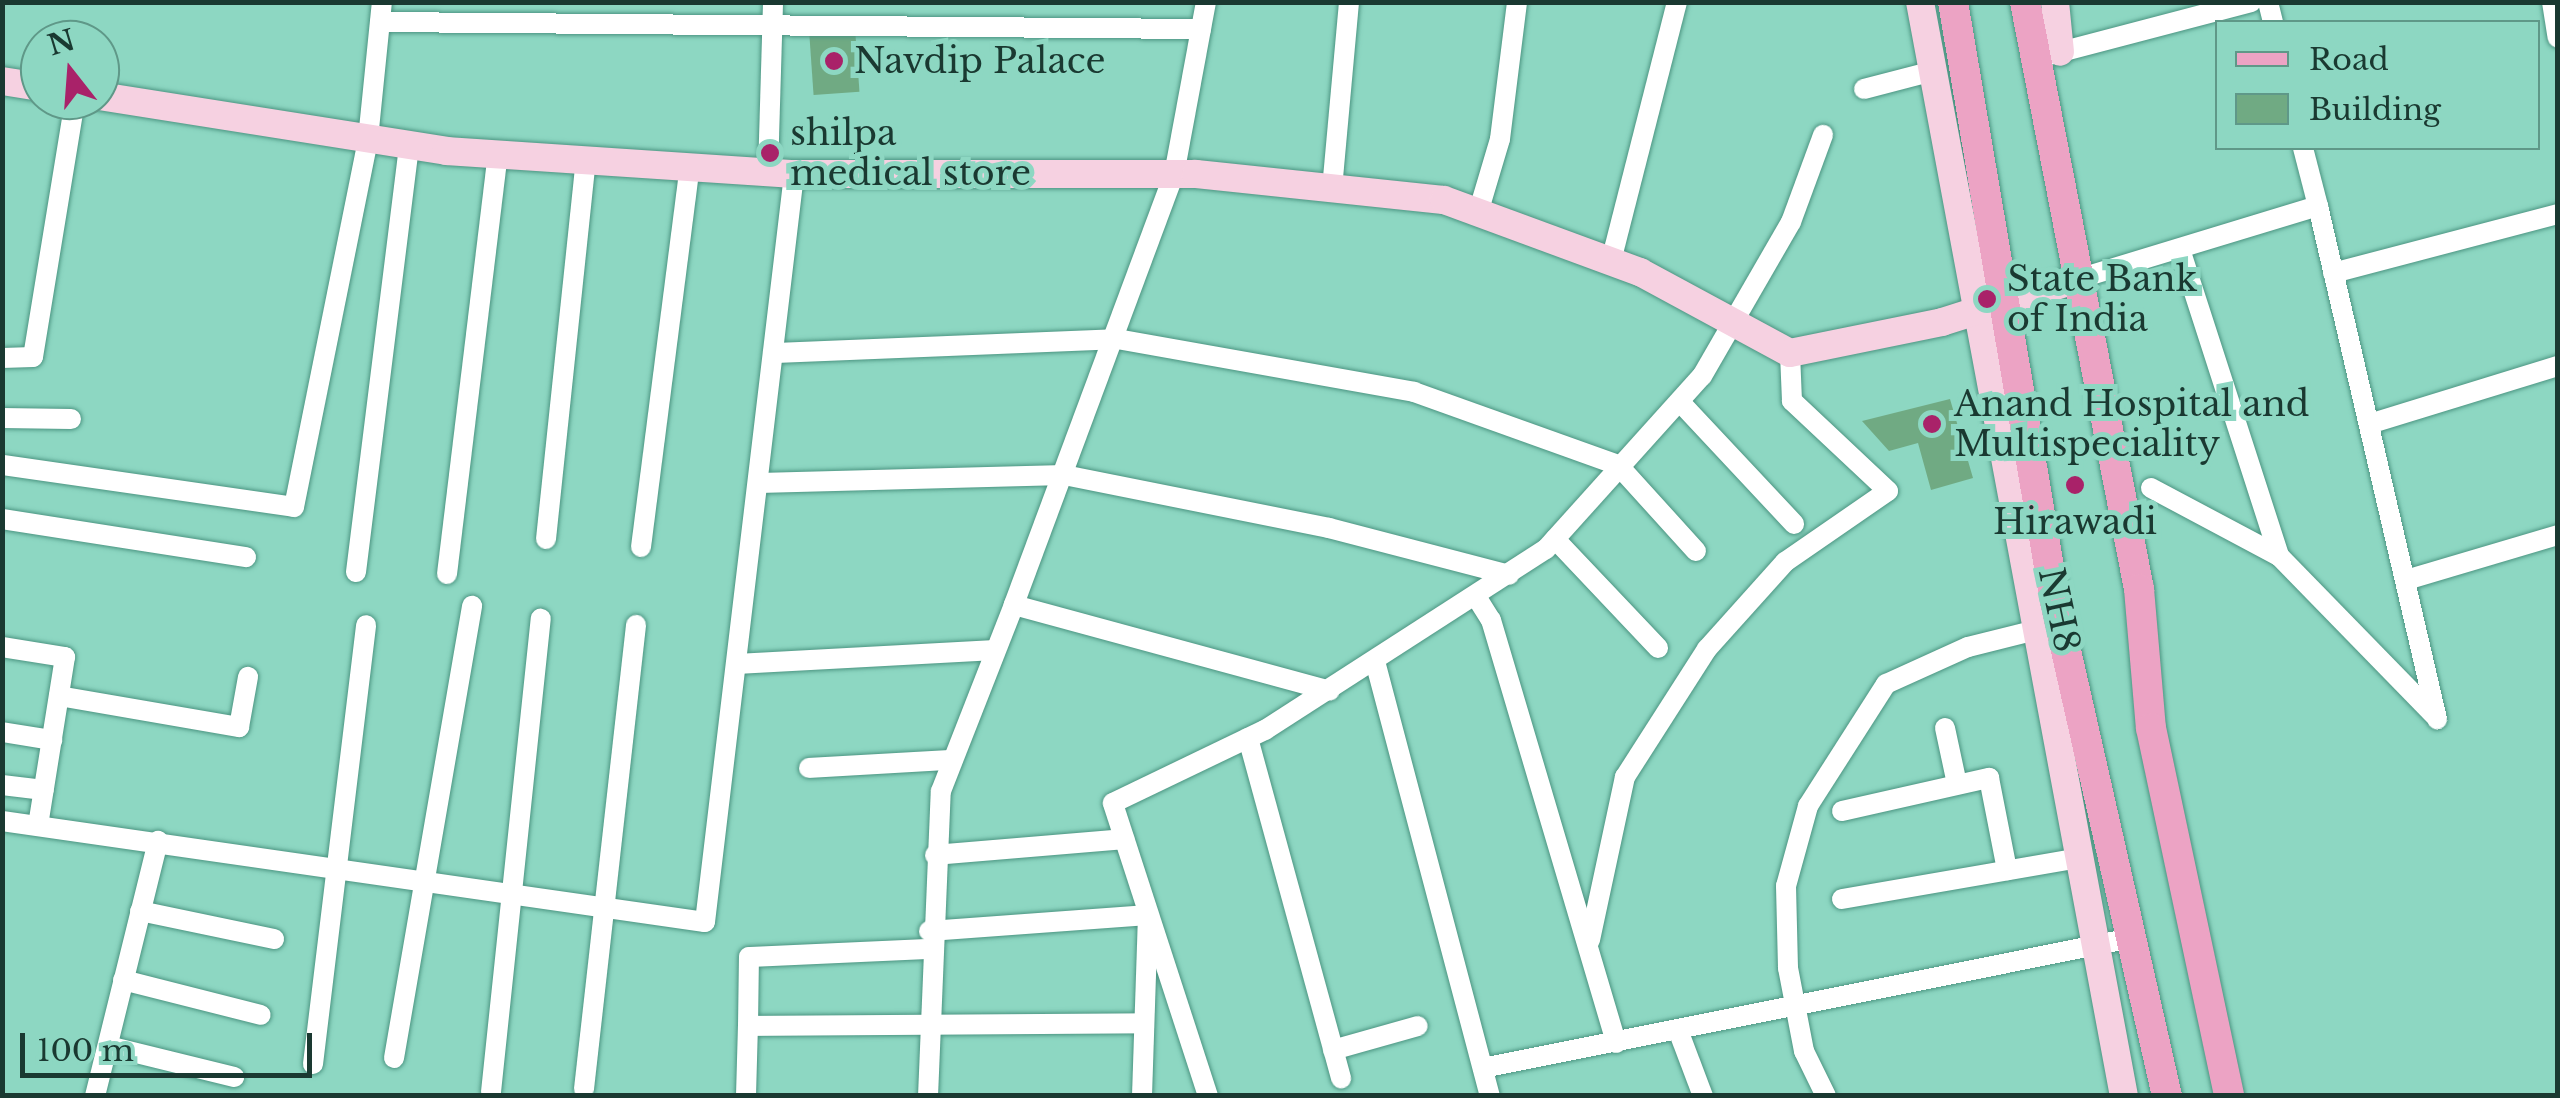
<!DOCTYPE html>
<style>
body{margin:0}
#map{position:relative;width:2560px;height:1098px;overflow:hidden;background:#8dd7c2;font-family:"Libre Baskerville",serif}
div>[style]{position:absolute}
.building>*{inset:0;background:#70aa83;transform-origin:0 0}
.roads{filter:drop-shadow(0 0 2px #4c9582) drop-shadow(0 0 2px #4c9582)}
.street>*{height:20px;margin:-10px;padding:0 10px;transform-origin:10px;border-radius:10px;background:#fff}
.secondary>*{height:28px;margin:-14px;padding:0 14px;transform-origin:14px;border-radius:14px;background:#f6d1e1}
.primary>*{height:30px;margin:-15px;padding:0 15px;transform-origin:15px;border-radius:15px;background:#eca3c4}
.dots>*{width:28px;height:28px;translate:-50% -50%;box-sizing:border-box;border:5px solid #8dd7c2;border-radius:50%}
span{translate:-50% -50%;white-space:nowrap;text-align:center;line-height:1.15;-webkit-text-stroke:10px #8dd7c2;paint-order:stroke}
.poi-label{font-size:35px;color:#1a3931}
.left{translate:0 -50%;text-align:left}
.street-label{font-size:35px;color:#1a3931}
.frame{position:absolute;inset:0;border:5px solid #1a3931;pointer-events:none}
.legend{position:absolute;left:2215px;top:20px;width:325px;height:130px;box-sizing:border-box;background:#8dd7c2;border:2px solid #5f9888;margin:0;padding:12px 18px;list-style:none;font-size:30px;color:#1a3931}
.legend li{display:flex;align-items:center;gap:20px;height:50px}
.legend b{width:50px;border:2px solid #5f9888}
.north{position:absolute;left:20px;top:20px;width:100px;height:100px;box-sizing:border-box;background:#8dd7c2;border:2px solid #5f9888;border-radius:50%;rotate:343deg;font-size:28px;font-weight:700;line-height:40px;text-align:center;color:#1a3931}
.north::after{content:'';display:block;margin:auto;width:35px;height:45px;background:#a92269;clip-path:polygon(50% 0,100% 100%,50% 72%,0 100%)}
.scale{position:absolute;left:20px;top:1033px;width:292px;height:45px;box-sizing:border-box;border:5px solid #1a3931;border-top:0;padding-left:12px;font-size:30px;line-height:35px;white-space:nowrap;color:#1a3931;-webkit-text-stroke:8px #8dd7c2;paint-order:stroke}
</style>
<div id="map">
<div class="building">
<i style="left:855px;top:28px;width:64px;height:46px;rotate:86deg"></i>
<i style="clip-path:polygon(1950px 399px,1973px 478px,1931px 490px,1918px 443px,1889px 451px,1862px 421px)"></i>
</div>
<div class="roads">
<div class="street">
<i style="left:1206px;top:2px;width:175px;rotate:100.5deg"></i>
<i style="left:1174px;top:174px;width:460px;rotate:110.4deg"></i>
<i style="left:1014px;top:605px;width:327px;rotate:15.2deg"></i>
<i style="left:2268px;top:2px;width:21px;rotate:76deg"></i>
<i style="left:2552px;top:2px;width:36px;rotate:81deg"></i>
<i style="left:380px;top:22px;width:821px;rotate:0.49deg"></i>
<i style="left:2049px;top:55px;width:209px;rotate:-14.7deg"></i>
<i style="left:1864px;top:89px;width:71px;rotate:-14.6deg"></i>
<i style="left:768px;top:172px;width:170px;rotate:-88.3deg"></i>
<i style="left:1332px;top:189px;width:188px;rotate:-84.8deg"></i>
<i style="left:2318px;top:206px;width:527px;rotate:76.94deg"></i>
<i style="left:1478px;top:213px;width:77px;rotate:-73.4deg"></i>
<i style="left:1500px;top:139px;width:138px;rotate:-82.9deg"></i>
<i style="left:2180px;top:249px;width:323px;rotate:72.1deg"></i>
<i style="left:1611px;top:261px;width:267px;rotate:-75.7deg"></i>
<i style="left:2333px;top:273px;width:233px;rotate:-14.7deg"></i>
<i style="left:2081px;top:278px;width:248px;rotate:-16.9deg"></i>
<i style="left:2318px;top:206px;width:60px;rotate:-104.5deg"></i>
<i style="left:773px;top:353px;width:344px;rotate:-2.3deg"></i>
<i style="left:1117px;top:339px;width:302px;rotate:10.1deg"></i>
<i style="left:1414px;top:392px;width:217px;rotate:19.7deg"></i>
<i style="left:1618px;top:465px;width:116px;rotate:47.8deg"></i>
<i style="left:2px;top:358px;width:31px;rotate:-2deg"></i>
<i style="left:33px;top:357px;width:260px;rotate:-80.7deg"></i>
<i style="left:1680px;top:402px;width:167px;rotate:46.9deg"></i>
<i style="left:2px;top:418px;width:69px;rotate:0.8deg"></i>
<i style="left:2369px;top:424px;width:198px;rotate:-17.1deg"></i>
<i style="left:3px;top:465px;width:294px;rotate:8.2deg"></i>
<i style="left:294px;top:507px;width:375px;rotate:-78.6deg"></i>
<i style="left:368px;top:139px;width:138px;rotate:-84.2deg"></i>
<i style="left:759px;top:483px;width:305px;rotate:-1.5deg"></i>
<i style="left:1064px;top:475px;width:270px;rotate:11.3deg"></i>
<i style="left:1329px;top:528px;width:186px;rotate:14.6deg"></i>
<i style="left:2151px;top:488px;width:145px;rotate:28deg"></i>
<i style="left:2279px;top:556px;width:225px;rotate:45.7deg"></i>
<i style="left:2px;top:519px;width:247px;rotate:8.9deg"></i>
<i style="left:546px;top:539px;width:381px;rotate:-84deg"></i>
<i style="left:1555px;top:539px;width:150px;rotate:46.6deg"></i>
<i style="left:641px;top:547px;width:383px;rotate:-82.7deg"></i>
<i style="left:356px;top:572px;width:429px;rotate:-82.9deg"></i>
<i style="left:447px;top:574px;width:422px;rotate:-83.1deg"></i>
<i style="left:2406px;top:580px;width:159px;rotate:-16.5deg"></i>
<i style="left:1477px;top:598px;width:26px;rotate:58deg"></i>
<i style="left:1491px;top:620px;width:441px;rotate:73.5deg"></i>
<i style="left:2px;top:647px;width:64px;rotate:9deg"></i>
<i style="left:65px;top:657px;width:171px;rotate:99.1deg"></i>
<i style="left:737px;top:664px;width:258px;rotate:-3.1deg"></i>
<i style="left:1376px;top:665px;width:446px;rotate:75.2deg"></i>
<i style="left:59px;top:696px;width:183px;rotate:9.8deg"></i>
<i style="left:239px;top:727px;width:51px;rotate:-79.8deg"></i>
<i style="left:1945px;top:728px;width:57px;rotate:77.9deg"></i>
<i style="left:2px;top:732px;width:51px;rotate:9.1deg"></i>
<i style="left:1248px;top:738px;width:353px;rotate:74.7deg"></i>
<i style="left:809px;top:768px;width:140px;rotate:-3.3deg"></i>
<i style="left:2px;top:785px;width:42px;rotate:6.8deg"></i>
<i style="left:1842px;top:811px;width:151px;rotate:-12.7deg"></i>
<i style="left:1989px;top:778px;width:94px;rotate:78.9deg"></i>
<i style="left:2px;top:821px;width:710px;rotate:8.18deg"></i>
<i style="left:705px;top:922px;width:753px;rotate:-83.21deg"></i>
<i style="left:935px;top:855px;width:190px;rotate:-4.8deg"></i>
<i style="left:1842px;top:899px;width:235px;rotate:-9.8deg"></i>
<i style="left:140px;top:911px;width:137px;rotate:11.8deg"></i>
<i style="left:929px;top:931px;width:220px;rotate:-4.2deg"></i>
<i style="left:1148px;top:915px;width:181px;rotate:91.9deg"></i>
<i style="left:1590px;top:940px;width:167px;rotate:-77.9deg"></i>
<i style="left:1625px;top:777px;width:152px;rotate:-57.4deg"></i>
<i style="left:1707px;top:649px;width:117px;rotate:-48.1deg"></i>
<i style="left:1785px;top:562px;width:125px;rotate:-34.6deg"></i>
<i style="left:1888px;top:491px;width:132px;rotate:-136.8deg"></i>
<i style="left:1792px;top:401px;width:48px;rotate:-92.4deg"></i>
<i style="left:123px;top:980px;width:142px;rotate:14.2deg"></i>
<i style="left:748px;top:1026px;width:69px;rotate:-89.2deg"></i>
<i style="left:749px;top:957px;width:179px;rotate:-2.6deg"></i>
<i style="left:1678px;top:1030px;width:71px;rotate:69.3deg"></i>
<i style="left:108px;top:1046px;width:130px;rotate:13.8deg"></i>
<i style="left:1333px;top:1050px;width:88px;rotate:-15.8deg"></i>
<i style="left:394px;top:1058px;width:459px;rotate:-80.2deg"></i>
<i style="left:313px;top:1064px;width:442px;rotate:-83.1deg"></i>
<i style="left:1483px;top:1068px;width:662px;rotate:-11.33deg"></i>
<i style="left:584px;top:1089px;width:467px;rotate:-83.6deg"></i>
<i style="left:491px;top:1092px;width:476px;rotate:-84deg"></i>
<i style="left:95px;top:1096px;width:263px;rotate:-76.1deg"></i>
<i style="left:746px;top:1096px;width:70px;rotate:-88.4deg"></i>
<i style="left:748px;top:1026px;width:396px;rotate:-0.4deg"></i>
<i style="left:928px;top:1096px;width:305px;rotate:-87.6deg"></i>
<i style="left:941px;top:791px;width:200px;rotate:-68.6deg"></i>
<i style="left:1208px;top:1096px;width:308px;rotate:-108deg"></i>
<i style="left:1113px;top:803px;width:169px;rotate:-25.7deg"></i>
<i style="left:1265px;top:730px;width:334px;rotate:-32.8deg"></i>
<i style="left:1546px;top:549px;width:233px;rotate:-48deg"></i>
<i style="left:1702px;top:376px;width:178px;rotate:-60deg"></i>
<i style="left:1791px;top:222px;width:93px;rotate:-69.8deg"></i>
<i style="left:1826px;top:1096px;width:50px;rotate:-116.1deg"></i>
<i style="left:1804px;top:1051px;width:85px;rotate:-100.9deg"></i>
<i style="left:1788px;top:968px;width:82px;rotate:-91.4deg"></i>
<i style="left:1786px;top:886px;width:83px;rotate:-74.6deg"></i>
<i style="left:1808px;top:806px;width:145px;rotate:-57.4deg"></i>
<i style="left:1886px;top:684px;width:90px;rotate:-24.3deg"></i>
<i style="left:1968px;top:647px;width:82px;rotate:-14deg"></i>
</div>
<div class="secondary">
<i style="left:1920px;top:2px;width:1113px;rotate:79.44deg"></i>
<i style="left:2055px;top:2px;width:50px;rotate:84.3deg"></i>
<i style="left:2px;top:81px;width:38px;rotate:9deg"></i>
<i style="left:100px;top:96px;width:350px;rotate:9deg"></i>
<i style="left:446px;top:151px;width:349px;rotate:3.8deg"></i>
<i style="left:794px;top:174px;width:402px"></i>
<i style="left:1196px;top:174px;width:249px;rotate:6deg"></i>
<i style="left:1444px;top:200px;width:209px;rotate:20.2deg"></i>
<i style="left:1640px;top:272px;width:170px;rotate:28.4deg"></i>
<i style="left:1790px;top:353px;width:155px;rotate:-11.5deg"></i>
<i style="left:1942px;top:322px;width:146px;rotate:-17.6deg"></i>
</div>
<div class="primary">
<i style="left:1953px;top:2px;width:609px;rotate:80.35deg"></i>
<i style="left:2055px;top:602px;width:507px;rotate:77.23deg"></i>
<i style="left:2025px;top:2px;width:598px;rotate:79.01deg"></i>
<i style="left:2139px;top:589px;width:140px;rotate:85.1deg"></i>
<i style="left:2151px;top:728px;width:376px;rotate:78deg"></i>
</div>
</div>
<div class="dots">
<i style="left:834px;top:61px;background:#a92269"></i>
<i style="left:770px;top:153px;background:#a92269"></i>
<i style="left:1987px;top:299px;background:#a92269"></i>
<i style="left:1932px;top:424px;background:#a92269"></i>
<i style="left:2075px;top:485px;background:#a92269"></i>
</div>
<div class="poi-label">
<span class="left" style="left:854px;top:61px">Navdip Palace</span>
<span class="left" style="left:790px;top:153px">shilpa<br>medical store</span>
<span class="left" style="left:2007px;top:299px">State Bank<br>of India</span>
<span class="left" style="left:1954px;top:424px">Anand Hospital and<br>Multispeciality</span>
<span style="left:2075px;top:522px">Hirawadi</span>
</div>
<div class="street-label">
<span style="left:2059px;top:610px;rotate:78deg">NH8</span>
</div>
<div class="frame"></div>
<ul class="legend">
<li><b style="height:12px;background:#eca3c4"></b>Road</li>
<li><b style="height:28px;background:#70aa83"></b>Building</li>
</ul>
<div class="north">N</div>
<div class="scale">100 m</div>
</div>
